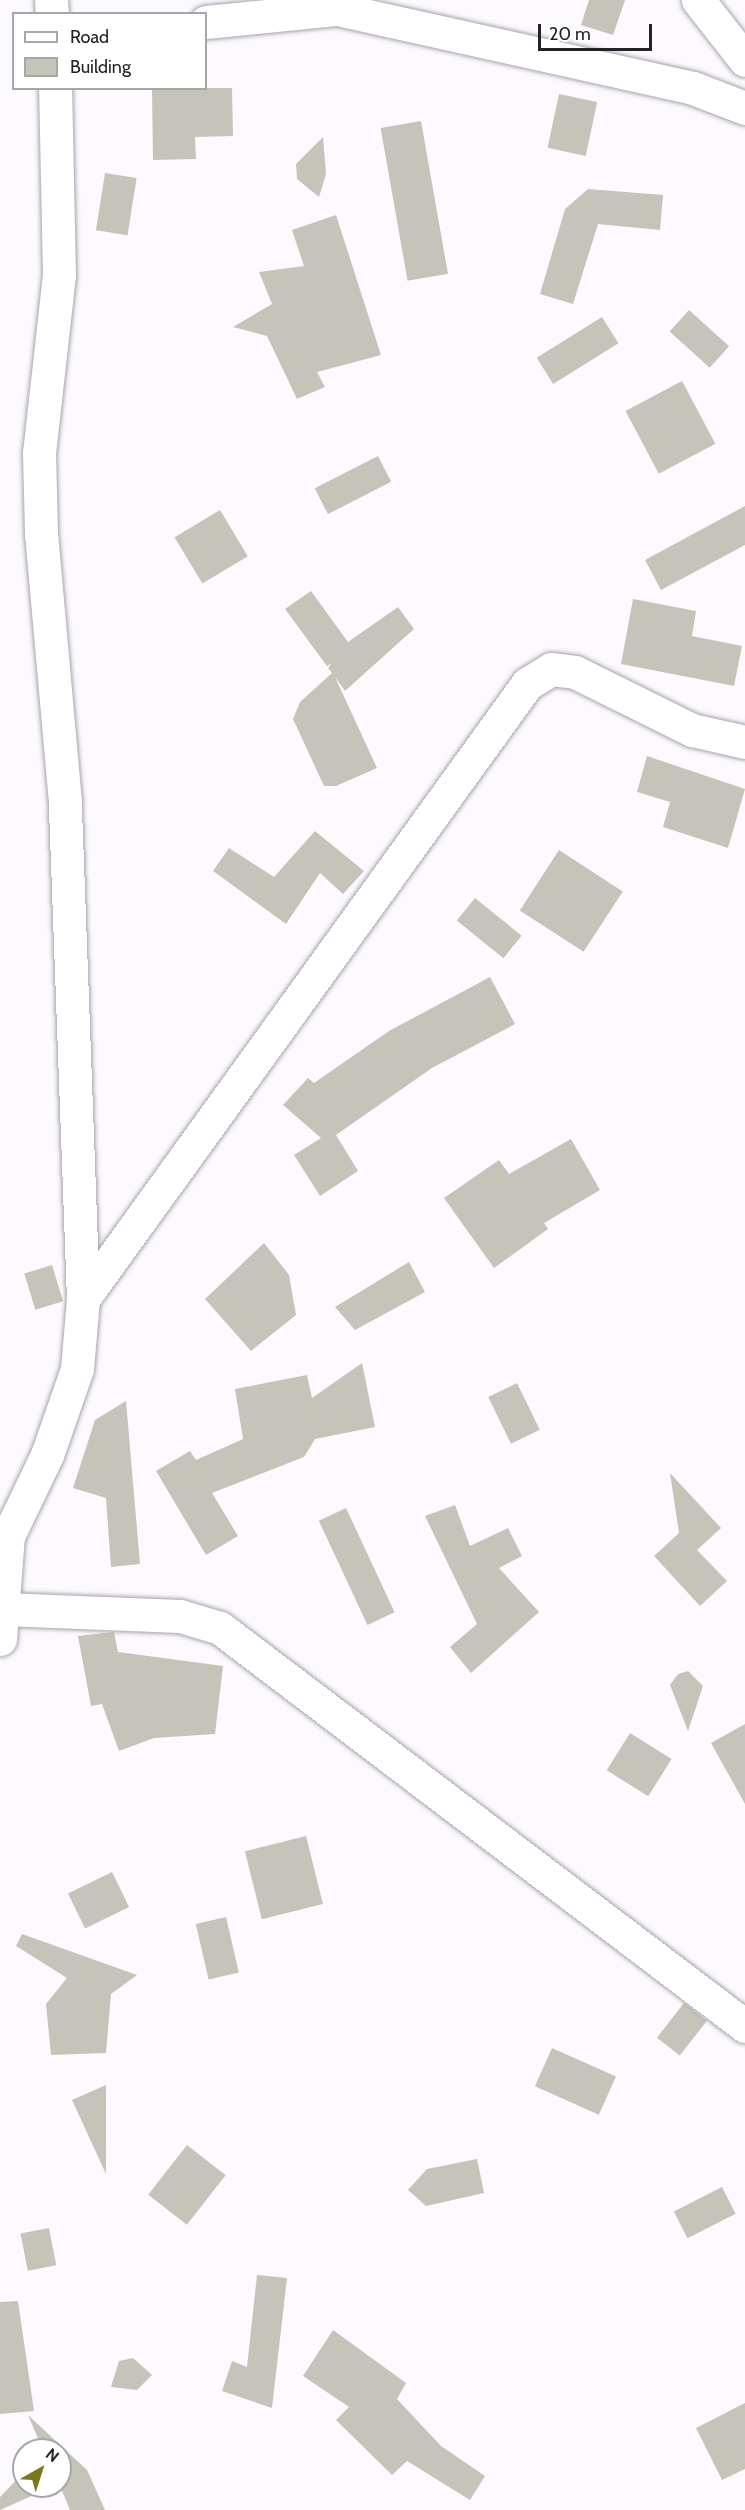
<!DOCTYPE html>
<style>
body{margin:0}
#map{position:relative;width:745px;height:2510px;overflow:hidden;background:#fcfafe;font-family:Cabin,sans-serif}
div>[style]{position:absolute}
.building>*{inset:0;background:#c4c4b9;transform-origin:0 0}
.roads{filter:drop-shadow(0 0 2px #a8a3ad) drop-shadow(0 0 2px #a8a3ad)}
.minor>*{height:33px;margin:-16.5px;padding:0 16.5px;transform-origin:16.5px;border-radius:16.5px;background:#fff}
span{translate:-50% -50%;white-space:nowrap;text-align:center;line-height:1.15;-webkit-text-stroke:4.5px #fff;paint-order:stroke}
.legend{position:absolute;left:12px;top:12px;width:195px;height:78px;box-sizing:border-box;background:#fff;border:2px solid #a7a7a8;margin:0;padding:8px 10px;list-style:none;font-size:18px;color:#242226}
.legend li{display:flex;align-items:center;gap:12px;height:30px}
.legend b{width:30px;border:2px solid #a7a7a8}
.north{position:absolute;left:12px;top:2438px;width:60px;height:60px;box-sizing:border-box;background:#fff;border:2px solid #a7a7a8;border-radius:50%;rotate:39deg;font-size:16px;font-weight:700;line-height:24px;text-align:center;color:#242226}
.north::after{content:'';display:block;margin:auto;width:21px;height:27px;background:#7a781e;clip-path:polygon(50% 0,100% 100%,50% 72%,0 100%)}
.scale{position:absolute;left:538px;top:24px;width:114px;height:27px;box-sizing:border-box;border:3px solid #242226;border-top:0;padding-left:8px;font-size:18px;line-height:21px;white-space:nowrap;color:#242226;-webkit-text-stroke:4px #fff;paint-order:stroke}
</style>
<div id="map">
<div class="building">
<i style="clip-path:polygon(589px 0,625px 0,613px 35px,581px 25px)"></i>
<i style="clip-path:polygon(152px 88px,232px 88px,233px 136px,195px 137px,196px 159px,153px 160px)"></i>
<i style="left:559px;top:94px;width:39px;height:55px;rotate:12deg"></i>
<i style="left:421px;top:121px;width:155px;height:41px;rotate:80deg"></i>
<i style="clip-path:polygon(323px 137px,326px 174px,319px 197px,297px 179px,296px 164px)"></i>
<i style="left:105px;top:173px;width:32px;height:58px;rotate:9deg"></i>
<i style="clip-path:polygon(588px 189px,663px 195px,660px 230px,598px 224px,573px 304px,540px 294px,565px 209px)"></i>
<i style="clip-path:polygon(336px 215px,381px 355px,317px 372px,325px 387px,297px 399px,267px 336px,233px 327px,272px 304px,259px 272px,304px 266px,292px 230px)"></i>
<i style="left:689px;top:310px;width:54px;height:29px;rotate:42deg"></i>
<i style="left:602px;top:317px;width:31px;height:77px;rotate:58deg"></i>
<i style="left:682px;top:381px;width:71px;height:64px;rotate:62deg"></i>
<i style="left:378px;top:456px;width:29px;height:71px;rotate:63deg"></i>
<i style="clip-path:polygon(745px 506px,745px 545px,661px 590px,645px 560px)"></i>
<i style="left:220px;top:510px;width:54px;height:53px;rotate:59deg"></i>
<i style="clip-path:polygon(311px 591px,348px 642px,398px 607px,414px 629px,345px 691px,335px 677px,377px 768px,336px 786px,324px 786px,293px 719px,300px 702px,332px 673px,328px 668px,332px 663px,327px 666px,285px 609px)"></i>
<i style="clip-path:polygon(633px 599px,696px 611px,692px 636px,742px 646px,734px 686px,621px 664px)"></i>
<i style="clip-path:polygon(647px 756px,745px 789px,728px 848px,663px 827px,670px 802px,637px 792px)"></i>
<i style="clip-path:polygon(315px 831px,364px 871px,343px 894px,320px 873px,286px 924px,213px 871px,229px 848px,274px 877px)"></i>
<i style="left:559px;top:850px;width:76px;height:72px;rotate:33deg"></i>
<i style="left:475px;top:898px;width:60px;height:29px;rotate:39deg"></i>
<i style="clip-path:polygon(490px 977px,515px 1024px,432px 1068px,336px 1135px,358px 1171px,320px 1196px,294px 1155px,321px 1138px,283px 1105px,308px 1078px,314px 1083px,389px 1031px)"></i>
<i style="clip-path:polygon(571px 1139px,600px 1190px,544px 1223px,548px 1229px,494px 1268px,444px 1198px,499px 1160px,509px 1174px)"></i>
<i style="clip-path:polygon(264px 1243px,289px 1275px,296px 1315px,251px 1351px,205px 1299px)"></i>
<i style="clip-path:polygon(409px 1262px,425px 1292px,355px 1330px,335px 1307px)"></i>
<i style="left:52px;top:1265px;width:38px;height:29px;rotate:73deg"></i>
<i style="clip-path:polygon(362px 1363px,375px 1427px,315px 1439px,304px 1457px,212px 1493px,238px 1536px,206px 1555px,156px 1471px,190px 1451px,196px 1460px,243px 1439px,235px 1389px,307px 1375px,312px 1398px)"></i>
<i style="left:517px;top:1383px;width:52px;height:32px;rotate:64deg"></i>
<i style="clip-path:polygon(126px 1401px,140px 1564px,111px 1567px,106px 1498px,73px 1488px,95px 1420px)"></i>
<i style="clip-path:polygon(670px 1473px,721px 1528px,697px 1550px,727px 1581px,700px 1606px,654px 1556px,679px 1533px)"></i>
<i style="clip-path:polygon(455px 1505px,470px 1546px,508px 1528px,522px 1556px,499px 1568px,539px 1612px,471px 1673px,450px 1647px,477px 1624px,425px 1516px)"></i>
<i style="left:346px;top:1508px;width:115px;height:30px;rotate:65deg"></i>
<i style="clip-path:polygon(114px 1632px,118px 1652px,223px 1666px,215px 1734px,154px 1738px,119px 1751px,102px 1704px,91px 1706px,78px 1636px)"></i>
<i style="clip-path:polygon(688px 1671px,703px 1686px,688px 1731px,670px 1685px,678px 1674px)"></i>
<i style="clip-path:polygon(745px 1724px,745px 1804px,711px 1743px)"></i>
<i style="left:630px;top:1733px;width:49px;height:44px;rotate:32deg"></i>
<i style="left:306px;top:1836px;width:70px;height:63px;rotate:76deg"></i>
<i style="left:112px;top:1872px;width:39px;height:49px;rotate:64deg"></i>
<i style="left:226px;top:1917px;width:57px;height:31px;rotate:77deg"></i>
<i style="clip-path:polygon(22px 1934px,137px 1975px,111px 1994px,106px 2053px,51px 2055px,46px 2004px,67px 1978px,16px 1946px)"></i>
<i style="left:684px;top:2003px;width:29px;height:44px;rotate:38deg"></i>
<i style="left:552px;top:2048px;width:70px;height:42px;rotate:24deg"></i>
<i style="clip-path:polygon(106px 2085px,106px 2174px,72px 2100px)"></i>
<i style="left:187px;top:2145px;width:49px;height:63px;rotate:38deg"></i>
<i style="clip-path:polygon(477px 2159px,484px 2193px,426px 2206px,408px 2190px,427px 2169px)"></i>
<i style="left:722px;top:2187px;width:30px;height:54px;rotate:63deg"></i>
<i style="left:49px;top:2228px;width:38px;height:29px;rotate:79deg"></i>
<i style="clip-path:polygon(257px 2275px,287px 2278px,272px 2408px,222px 2391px,232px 2361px,247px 2367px)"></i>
<i style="clip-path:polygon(18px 2301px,34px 2411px,0 2414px,0 2302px)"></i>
<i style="clip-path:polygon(333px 2330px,406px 2383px,397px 2399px,441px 2446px,485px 2476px,470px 2500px,407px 2461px,392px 2475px,336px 2420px,349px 2407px,303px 2376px)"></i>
<i style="clip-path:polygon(133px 2358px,152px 2375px,137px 2390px,111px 2387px,119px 2361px)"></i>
<i style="clip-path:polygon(745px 2403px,745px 2469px,722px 2480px,696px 2428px)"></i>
<i style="clip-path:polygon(28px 2415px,87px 2470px,105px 2510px,70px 2510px,60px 2486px,60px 2450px,43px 2450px)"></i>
<i style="clip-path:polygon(24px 2472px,24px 2486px,54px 2486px,0 2510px,0 2497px)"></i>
</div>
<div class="roads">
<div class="minor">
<i style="left:51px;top:0;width:14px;rotate:86deg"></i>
<i style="left:698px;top:0;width:76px;rotate:51.9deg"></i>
<i style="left:206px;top:22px;width:132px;rotate:-5.7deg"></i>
<i style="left:337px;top:9px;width:365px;rotate:12.5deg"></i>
<i style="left:693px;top:88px;width:56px;rotate:21deg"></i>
<i style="left:83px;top:1299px;width:759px;rotate:-54.17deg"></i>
<i style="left:527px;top:684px;width:28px;rotate:-32deg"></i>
<i style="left:551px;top:669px;width:24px;rotate:7deg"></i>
<i style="left:575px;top:672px;width:131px;rotate:26.4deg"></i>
<i style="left:692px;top:730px;width:54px;rotate:12.8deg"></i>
<i style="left:0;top:1538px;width:8px;rotate:-14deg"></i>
<i style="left:8px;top:1536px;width:90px;rotate:-64.3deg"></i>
<i style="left:47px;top:1455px;width:91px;rotate:-70.8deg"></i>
<i style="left:77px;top:1369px;width:70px;rotate:-85.1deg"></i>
<i style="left:83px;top:1299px;width:497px;rotate:-92.1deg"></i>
<i style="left:65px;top:802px;width:269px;rotate:-95.1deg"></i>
<i style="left:41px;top:534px;width:81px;rotate:-91.4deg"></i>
<i style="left:39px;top:453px;width:179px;rotate:-83.6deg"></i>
<i style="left:59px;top:275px;width:187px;rotate:-91.2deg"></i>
<i style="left:3px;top:1609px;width:177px;rotate:2.3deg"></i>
<i style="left:180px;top:1616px;width:42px;rotate:16.7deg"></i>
<i style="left:220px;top:1628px;width:659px;rotate:37.17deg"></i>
<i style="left:0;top:1639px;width:103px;rotate:-85.6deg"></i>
</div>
</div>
<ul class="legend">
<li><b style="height:8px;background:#fff"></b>Road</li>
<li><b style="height:16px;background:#c4c4b9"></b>Building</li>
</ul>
<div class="north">N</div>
<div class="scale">20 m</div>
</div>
